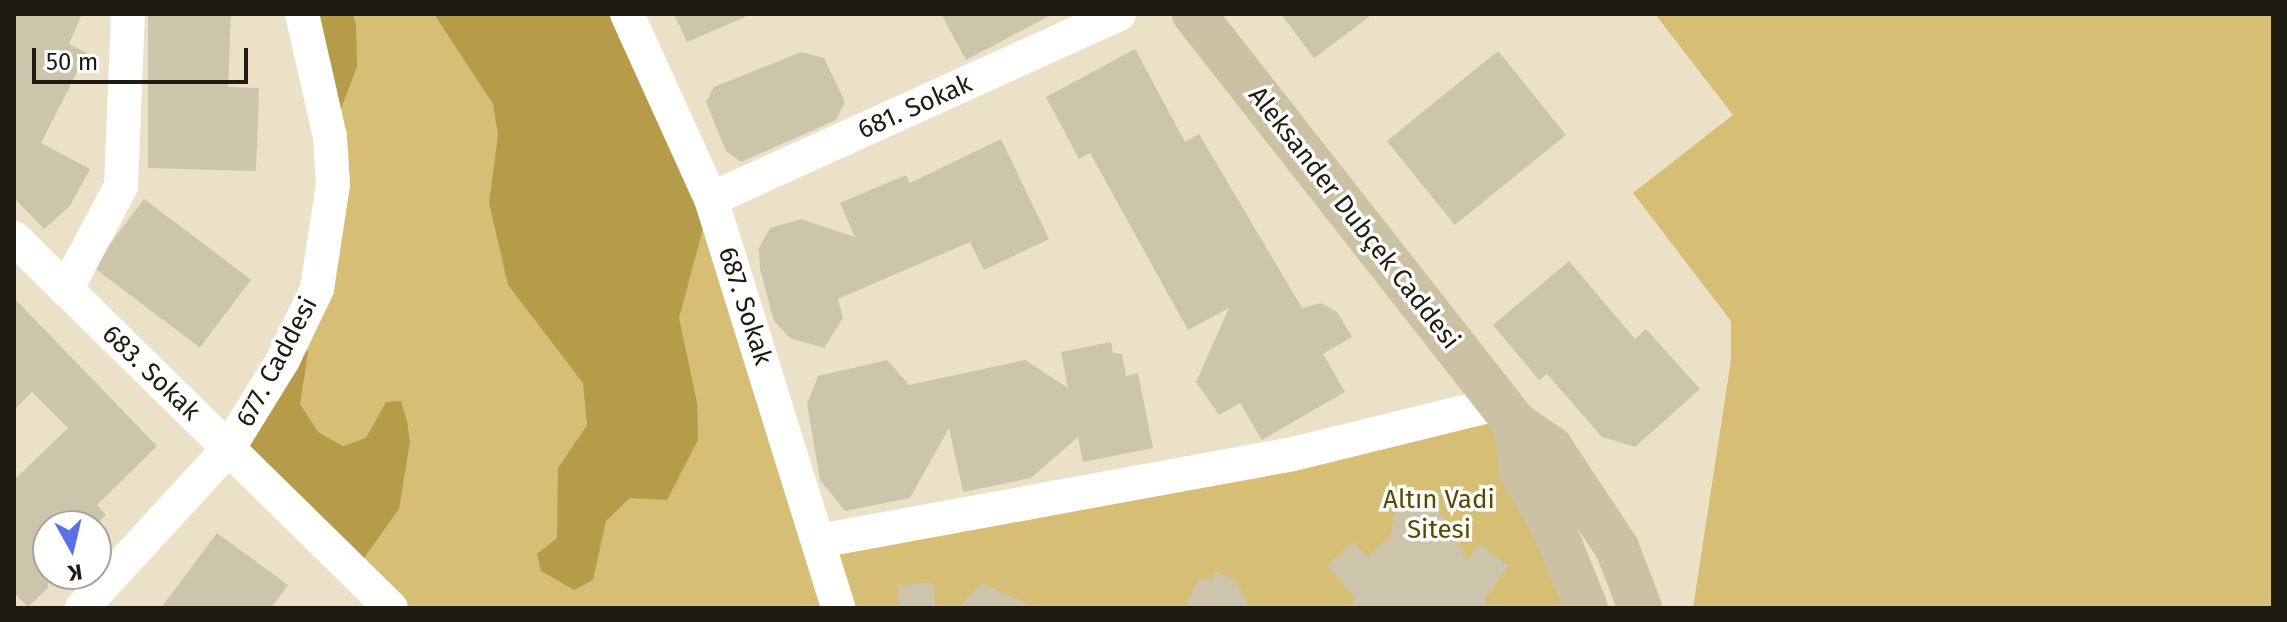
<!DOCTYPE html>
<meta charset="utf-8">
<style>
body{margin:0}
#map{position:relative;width:2287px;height:622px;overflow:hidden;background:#eae1c7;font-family:"Fira Sans",sans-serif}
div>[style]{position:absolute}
.green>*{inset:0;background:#d6be74}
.forest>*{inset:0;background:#b69c48}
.building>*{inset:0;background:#cdc5ab;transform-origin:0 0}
.street>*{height:34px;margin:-17px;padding:0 17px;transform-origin:17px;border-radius:17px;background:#fff}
.secondary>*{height:44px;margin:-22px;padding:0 22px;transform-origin:22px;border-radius:22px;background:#cbc2a4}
span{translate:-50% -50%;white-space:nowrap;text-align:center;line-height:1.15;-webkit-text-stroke:7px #fff;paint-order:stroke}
.street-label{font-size:26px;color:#1e1b12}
.park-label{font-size:26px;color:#5a4801}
.frame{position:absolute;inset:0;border:16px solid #1e1b12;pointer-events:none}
.north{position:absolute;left:32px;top:510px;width:80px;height:80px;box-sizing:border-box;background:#fff;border:2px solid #a5a4a0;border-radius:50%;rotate:172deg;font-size:22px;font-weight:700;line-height:32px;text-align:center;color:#1e1b12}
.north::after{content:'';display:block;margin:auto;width:28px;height:36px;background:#5a70e7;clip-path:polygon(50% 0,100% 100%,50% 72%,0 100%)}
.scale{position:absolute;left:32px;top:48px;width:216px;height:36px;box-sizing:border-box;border:4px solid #1e1b12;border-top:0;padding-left:10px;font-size:24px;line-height:28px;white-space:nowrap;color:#1e1b12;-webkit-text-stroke:6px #fff;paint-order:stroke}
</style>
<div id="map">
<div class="green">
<i style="clip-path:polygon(302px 14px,627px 14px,819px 541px,1500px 403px,1586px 608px,391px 608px,228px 449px,329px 236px)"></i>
<i style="clip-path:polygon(1655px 14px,2273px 14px,2273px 608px,1693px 608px,1731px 360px,1731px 321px,1633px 193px,1733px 115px)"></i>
</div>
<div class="forest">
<i style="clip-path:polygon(302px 14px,353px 14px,356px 24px,357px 67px,330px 137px)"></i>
<i style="clip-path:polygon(434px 14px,627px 14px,711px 199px,679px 318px,697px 402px,698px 440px,667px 500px,630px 498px,606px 521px,593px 580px,574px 590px,541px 571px,537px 554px,557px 538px,558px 468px,587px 425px,583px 383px,508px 285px,489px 203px,498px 135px,493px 104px)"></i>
<i style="clip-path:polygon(300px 324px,308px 353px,300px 404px,318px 432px,343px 446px,366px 438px,386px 402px,401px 401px,407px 421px,410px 442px,399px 509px,354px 572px,228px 449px)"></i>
</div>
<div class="building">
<i style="clip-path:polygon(14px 14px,82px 14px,69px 44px,87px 53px,41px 143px,90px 169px,70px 206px,44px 229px,14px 198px)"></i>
<i style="clip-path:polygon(148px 14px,231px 14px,228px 87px,259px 88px,256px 171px,148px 168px)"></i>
<i style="clip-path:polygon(674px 14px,752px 14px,687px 42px)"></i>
<i style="clip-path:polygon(941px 14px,1053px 14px,966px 60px)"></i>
<i style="clip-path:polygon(1281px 14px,1373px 14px,1314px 58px)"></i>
<i style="clip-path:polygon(1135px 49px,1185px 142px,1199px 134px,1302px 308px,1321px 303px,1337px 312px,1352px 337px,1323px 354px,1345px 392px,1262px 440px,1240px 403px,1219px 415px,1196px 382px,1229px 308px,1188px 330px,1090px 153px,1079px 159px,1046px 97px)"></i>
<i style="left:1498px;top:51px;width:108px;height:143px;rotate:51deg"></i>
<i style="clip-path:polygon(801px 52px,824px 58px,845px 102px,836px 120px,741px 162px,726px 151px,706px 102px,714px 87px)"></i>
<i style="clip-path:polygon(1001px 139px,1049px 239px,984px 270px,970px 242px,838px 299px,843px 318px,824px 348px,790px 338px,774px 321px,760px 269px,759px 248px,770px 228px,801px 219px,855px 237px,840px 203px,906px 175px,910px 183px)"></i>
<i style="left:144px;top:199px;width:134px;height:85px;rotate:37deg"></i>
<i style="clip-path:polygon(1569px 261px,1635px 339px,1646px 329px,1700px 389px,1635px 447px,1602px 437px,1547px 374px,1539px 380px,1493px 325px)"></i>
<i style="clip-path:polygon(14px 298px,157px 446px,97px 505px,106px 515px,95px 526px,48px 526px,48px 588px,28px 607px,14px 593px,14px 480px,68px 428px,32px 392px,14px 410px)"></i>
<i style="clip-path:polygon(1111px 342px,1113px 353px,1122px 354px,1126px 376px,1138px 373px,1153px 448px,1083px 462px,1078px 437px,1031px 478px,963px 492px,949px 428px,910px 498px,845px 511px,820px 480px,807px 404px,818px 376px,887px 360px,909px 385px,1025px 360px,1068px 388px,1061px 352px)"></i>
<i style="clip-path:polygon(1405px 501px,1430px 503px,1446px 519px,1467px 561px,1479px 544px,1509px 566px,1486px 597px,1485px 608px,1352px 608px,1354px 595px,1327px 566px,1353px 542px,1367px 557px,1391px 536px,1394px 513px,1406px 510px)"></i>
<i style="clip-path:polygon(217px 533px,288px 585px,271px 608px,161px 608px)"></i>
<i style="clip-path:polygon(1213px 571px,1236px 581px,1250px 608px,1184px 608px,1199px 579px,1212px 581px)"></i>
<i style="clip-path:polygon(933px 582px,936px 608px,900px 608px,897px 586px)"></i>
<i style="clip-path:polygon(983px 583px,1036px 608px,958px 608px)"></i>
</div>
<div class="street">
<i style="left:627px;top:14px;width:203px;rotate:65.6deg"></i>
<i style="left:711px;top:199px;width:428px;rotate:72.7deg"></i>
<i style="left:711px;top:199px;width:448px;rotate:-24.4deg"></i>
<i style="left:14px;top:238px;width:528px;rotate:44.46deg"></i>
<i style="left:66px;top:290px;width:118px;rotate:-62.1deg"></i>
<i style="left:121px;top:186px;width:172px;rotate:-87.7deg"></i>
<i style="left:819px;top:541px;width:478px;rotate:-10.4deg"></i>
<i style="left:1289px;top:455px;width:217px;rotate:-13.8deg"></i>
<i style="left:82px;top:608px;width:216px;rotate:-47.4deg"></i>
<i style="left:228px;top:449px;width:105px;rotate:-58.3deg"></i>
<i style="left:283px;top:360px;width:79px;rotate:-64.4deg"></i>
<i style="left:317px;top:289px;width:106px;rotate:-81.3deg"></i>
<i style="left:333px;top:184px;width:47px;rotate:-93.7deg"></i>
<i style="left:330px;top:137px;width:126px;rotate:-102.8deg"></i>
</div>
<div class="secondary">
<i style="left:1194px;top:14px;width:520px;rotate:51.87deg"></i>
<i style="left:1515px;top:423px;width:44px;rotate:34.8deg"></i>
<i style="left:1551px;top:448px;width:120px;rotate:56.6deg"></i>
<i style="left:1617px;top:548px;width:64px;rotate:69deg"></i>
<i style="left:1515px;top:423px;width:48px;rotate:82.9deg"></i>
<i style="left:1521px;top:471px;width:64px;rotate:59.8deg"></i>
<i style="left:1553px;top:526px;width:88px;rotate:68.1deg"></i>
</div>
<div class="street-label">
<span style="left:915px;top:107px;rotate:-24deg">681. Sokak</span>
<span style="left:1354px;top:218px;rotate:52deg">Aleksander Dubçek Caddesi</span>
<span style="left:745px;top:306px;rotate:72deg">687. Sokak</span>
<span style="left:277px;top:362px;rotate:-62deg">677. Caddesi</span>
<span style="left:151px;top:373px;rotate:44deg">683. Sokak</span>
</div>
<div class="park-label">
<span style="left:1439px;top:515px">Altın Vadi<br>Sitesi</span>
</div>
<div class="frame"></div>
<div class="north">K</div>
<div class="scale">50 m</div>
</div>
